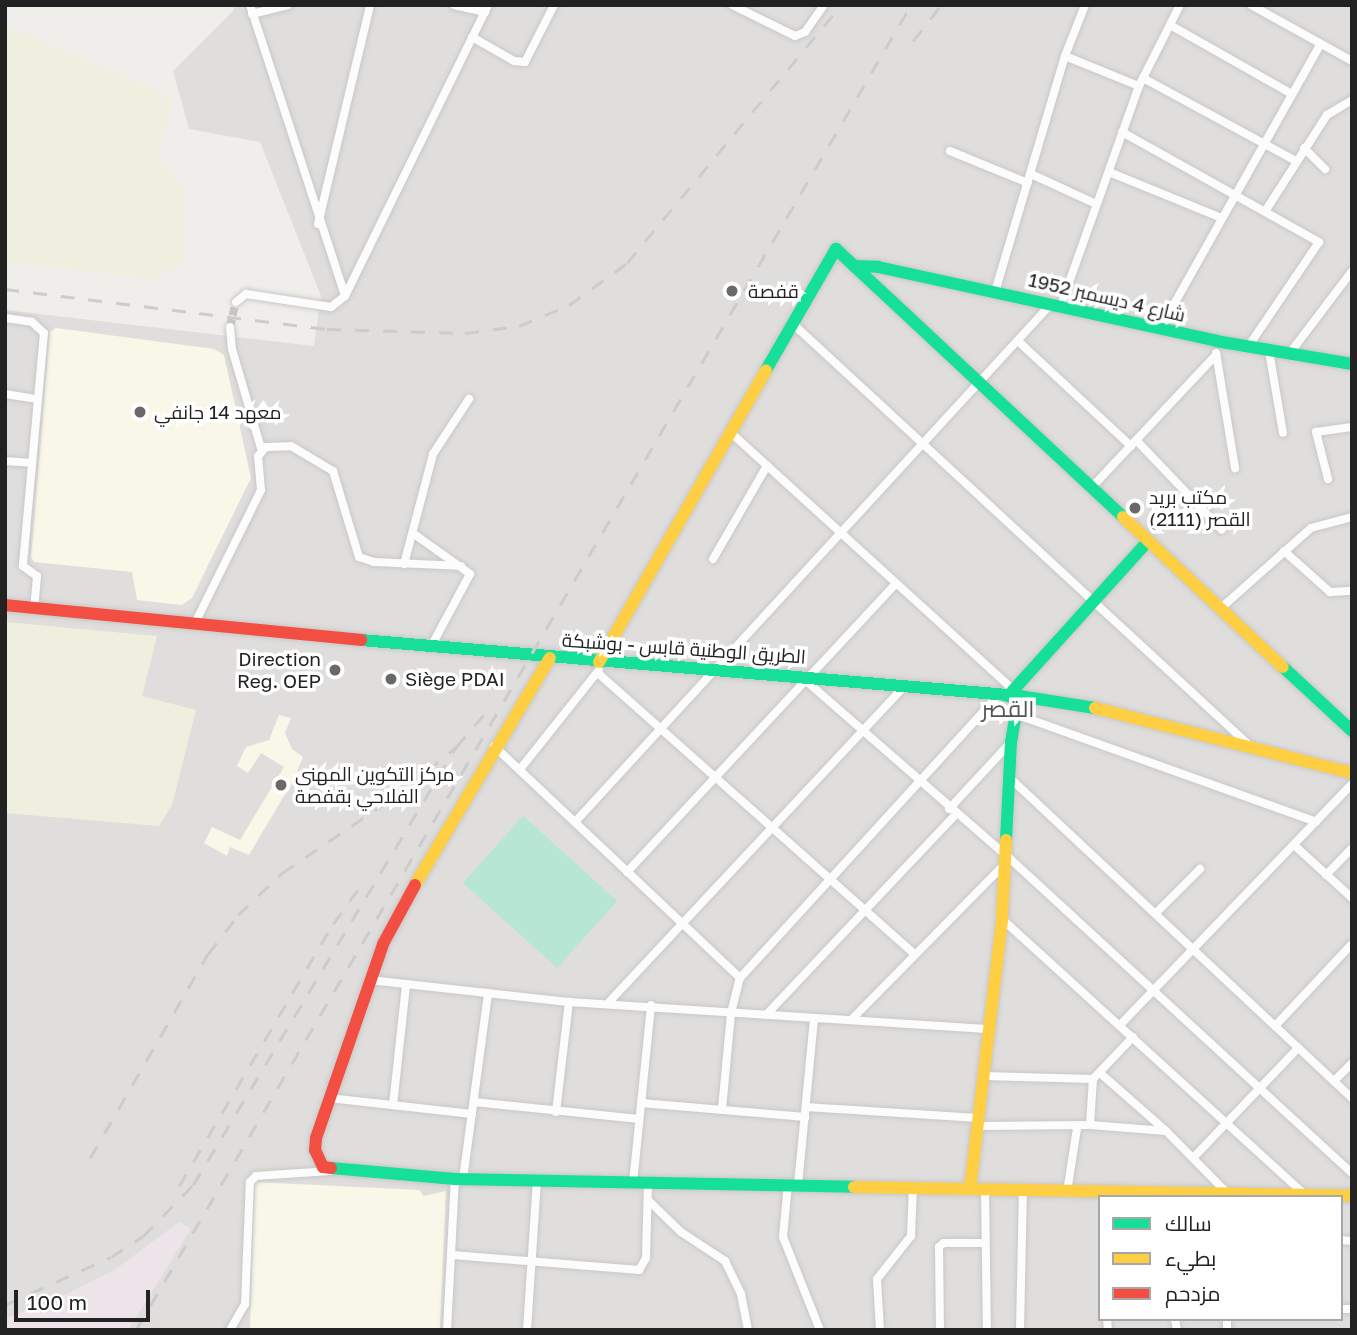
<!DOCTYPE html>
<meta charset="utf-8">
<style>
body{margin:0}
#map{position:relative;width:1357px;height:1335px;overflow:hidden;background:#f0eeeb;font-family:"Golos Text",Cairo,sans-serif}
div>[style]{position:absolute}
.residential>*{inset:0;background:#dfdedc}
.industrial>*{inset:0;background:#ede4e9}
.education>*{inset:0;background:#f8f7e8}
.farmland>*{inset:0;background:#efefdf}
.pitch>*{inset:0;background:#b7e6d2;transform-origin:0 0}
.street-tunnel>*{height:8px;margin-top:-4px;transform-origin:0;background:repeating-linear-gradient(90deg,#c7c5c3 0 8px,transparent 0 12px)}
.roads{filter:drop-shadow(0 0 2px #c9c8c7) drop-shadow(0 0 2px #c9c8c7)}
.street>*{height:8px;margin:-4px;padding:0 4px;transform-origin:4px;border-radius:4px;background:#fdfcfc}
.fast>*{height:12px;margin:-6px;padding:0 6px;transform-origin:6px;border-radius:6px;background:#16e098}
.slow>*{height:12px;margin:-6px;padding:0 6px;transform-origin:6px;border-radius:6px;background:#ffcf43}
.jam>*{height:12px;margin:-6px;padding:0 6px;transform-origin:6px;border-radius:6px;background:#f24e42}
.rail>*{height:2.5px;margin-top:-1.25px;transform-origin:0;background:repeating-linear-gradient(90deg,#ccc 0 14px,transparent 0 28px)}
.dots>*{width:19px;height:19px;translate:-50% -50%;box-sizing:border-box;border:4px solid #fff;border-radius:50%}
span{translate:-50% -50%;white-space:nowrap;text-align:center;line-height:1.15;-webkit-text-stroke:7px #fff;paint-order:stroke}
.poi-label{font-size:19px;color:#222}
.left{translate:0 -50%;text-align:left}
.right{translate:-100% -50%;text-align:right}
.street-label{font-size:19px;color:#222}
.quarter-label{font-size:23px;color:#555}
.frame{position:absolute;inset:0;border:7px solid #222;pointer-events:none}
.legend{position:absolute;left:1098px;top:1195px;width:245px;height:126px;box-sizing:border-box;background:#fff;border:2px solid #a7a7a7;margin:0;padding:9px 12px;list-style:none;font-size:21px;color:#222}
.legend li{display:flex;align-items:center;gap:14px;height:35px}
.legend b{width:35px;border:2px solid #a7a7a7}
.scale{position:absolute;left:14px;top:1290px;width:136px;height:32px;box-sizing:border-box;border:4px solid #222;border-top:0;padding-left:9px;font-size:21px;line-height:24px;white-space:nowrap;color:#222;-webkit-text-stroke:5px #fff;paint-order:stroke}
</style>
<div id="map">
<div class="residential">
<i style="clip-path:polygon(evenodd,233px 5px,1352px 5px,1352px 1330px,5px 1330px,5px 310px,314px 346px,321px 296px,260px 142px,189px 129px,173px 71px,234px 10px,233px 5px,1100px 1197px,1341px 1197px,1341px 1319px,1100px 1319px,1100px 1197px)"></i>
</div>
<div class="industrial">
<i style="clip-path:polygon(179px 1222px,191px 1229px,128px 1330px,5px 1330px,5px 1318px,41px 1307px,116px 1269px)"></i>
</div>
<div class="education">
<i style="clip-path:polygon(56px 328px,214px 349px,224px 355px,251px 478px,192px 598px,182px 605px,137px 600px,132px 572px,34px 562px,31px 558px,50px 332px)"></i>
<i style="clip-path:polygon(279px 715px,291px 718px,285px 733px,292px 749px,303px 757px,297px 771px,306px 774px,297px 788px,291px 784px,249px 855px,230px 847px,227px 856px,204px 843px,212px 827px,240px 840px,284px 767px,261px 753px,248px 773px,237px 766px,246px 747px,269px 740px)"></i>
<i style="clip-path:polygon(255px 1182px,420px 1190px,423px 1196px,446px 1191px,440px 1330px,250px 1330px)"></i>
</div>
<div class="farmland">
<i style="clip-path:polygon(5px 25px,174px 98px,157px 160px,184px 187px,183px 263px,153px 279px,5px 261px)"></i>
<i style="clip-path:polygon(5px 622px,157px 636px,142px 696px,196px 710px,172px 805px,159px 826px,5px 813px)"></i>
</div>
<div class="pitch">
<i style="left:523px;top:816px;width:127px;height:90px;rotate:42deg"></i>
</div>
<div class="street-tunnel">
<i style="left:230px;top:327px;width:26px;rotate:-77deg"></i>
</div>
<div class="roads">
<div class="street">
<i style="left:250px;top:5px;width:306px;rotate:71.9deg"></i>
<i style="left:454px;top:5px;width:32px;rotate:13deg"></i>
<i style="left:732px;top:5px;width:70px;rotate:26.2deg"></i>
<i style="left:795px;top:36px;width:11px;rotate:-22deg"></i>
<i style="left:805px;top:32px;width:33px;rotate:-55deg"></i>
<i style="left:1251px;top:5px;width:115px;rotate:29deg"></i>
<i style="left:252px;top:14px;width:37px;rotate:-14deg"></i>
<i style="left:1170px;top:25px;width:140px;rotate:29.5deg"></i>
<i style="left:472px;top:37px;width:48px;rotate:29.7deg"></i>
<i style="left:514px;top:61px;width:11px;rotate:5deg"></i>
<i style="left:525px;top:62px;width:64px;rotate:-63deg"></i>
<i style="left:1065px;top:56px;width:80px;rotate:22.1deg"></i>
<i style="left:1143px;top:78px;width:174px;rotate:28.5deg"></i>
<i style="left:1122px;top:132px;width:226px;rotate:29.2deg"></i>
<i style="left:1319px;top:242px;width:127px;rotate:124.1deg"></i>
<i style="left:1304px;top:148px;width:30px;rotate:45deg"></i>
<i style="left:950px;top:151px;width:84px;rotate:22.3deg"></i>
<i style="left:1109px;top:172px;width:122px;rotate:22.2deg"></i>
<i style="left:1031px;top:174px;width:72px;rotate:24.8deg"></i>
<i style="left:1266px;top:210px;width:113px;rotate:-57.3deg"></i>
<i style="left:1327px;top:115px;width:29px;rotate:-31deg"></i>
<i style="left:318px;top:224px;width:225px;rotate:-76.6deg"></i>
<i style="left:995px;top:292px;width:246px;rotate:-73.5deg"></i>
<i style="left:1065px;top:56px;width:55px;rotate:-68.6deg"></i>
<i style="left:236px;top:302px;width:13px;rotate:-39deg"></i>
<i style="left:246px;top:294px;width:86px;rotate:8.7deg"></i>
<i style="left:331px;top:307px;width:18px;rotate:-38deg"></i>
<i style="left:345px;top:296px;width:324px;rotate:-63.8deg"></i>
<i style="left:1061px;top:305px;width:232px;rotate:-70.4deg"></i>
<i style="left:1139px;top:86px;width:91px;rotate:-63.2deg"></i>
<i style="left:5px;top:318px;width:27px;rotate:8deg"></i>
<i style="left:32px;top:322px;width:16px;rotate:43deg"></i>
<i style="left:44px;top:333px;width:234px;rotate:95.2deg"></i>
<i style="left:23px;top:566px;width:17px;rotate:36deg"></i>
<i style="left:37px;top:576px;width:32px;rotate:95deg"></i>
<i style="left:792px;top:323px;width:622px;rotate:42.72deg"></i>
<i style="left:230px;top:327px;width:22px;rotate:85deg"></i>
<i style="left:232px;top:349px;width:103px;rotate:73.7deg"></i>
<i style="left:1160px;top:329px;width:326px;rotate:-60.6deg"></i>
<i style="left:1019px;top:342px;width:153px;rotate:42.9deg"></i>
<i style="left:1269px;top:351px;width:83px;rotate:80.3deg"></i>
<i style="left:1216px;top:353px;width:117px;rotate:80.6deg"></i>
<i style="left:1290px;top:353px;width:103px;rotate:-52.9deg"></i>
<i style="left:5px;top:394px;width:33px;rotate:9deg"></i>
<i style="left:729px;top:431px;width:384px;rotate:42.3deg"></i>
<i style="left:1136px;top:440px;width:124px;rotate:46.3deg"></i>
<i style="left:5px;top:461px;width:27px;rotate:4deg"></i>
<i style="left:1328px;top:479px;width:49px;rotate:-104.3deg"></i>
<i style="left:1316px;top:432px;width:36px;rotate:-8deg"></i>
<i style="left:1091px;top:488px;width:183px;rotate:-46.8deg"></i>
<i style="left:414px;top:534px;width:69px;rotate:35.5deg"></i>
<i style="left:470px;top:574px;width:81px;rotate:118.2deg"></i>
<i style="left:1284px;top:551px;width:62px;rotate:41.7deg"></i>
<i style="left:1330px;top:592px;width:22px;rotate:-3deg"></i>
<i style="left:713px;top:559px;width:108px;rotate:-59.9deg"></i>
<i style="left:404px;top:564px;width:114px;rotate:-75.2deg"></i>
<i style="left:433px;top:454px;width:66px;rotate:-56.8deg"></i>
<i style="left:1221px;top:608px;width:120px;rotate:-41.6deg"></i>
<i style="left:1311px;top:528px;width:42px;rotate:-15deg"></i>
<i style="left:195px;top:623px;width:148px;rotate:-63.6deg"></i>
<i style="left:261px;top:490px;width:34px;rotate:-95deg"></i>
<i style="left:258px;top:456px;width:12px;rotate:-48deg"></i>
<i style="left:266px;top:447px;width:25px;rotate:-2deg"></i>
<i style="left:291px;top:446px;width:49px;rotate:30.8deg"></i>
<i style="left:333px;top:471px;width:90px;rotate:73.2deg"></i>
<i style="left:359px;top:557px;width:16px;rotate:18deg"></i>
<i style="left:374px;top:562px;width:87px;rotate:2.6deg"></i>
<i style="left:599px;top:674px;width:421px;rotate:41.6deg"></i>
<i style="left:805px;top:680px;width:268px;rotate:41.1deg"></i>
<i style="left:1007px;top:856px;width:469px;rotate:42.6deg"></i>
<i style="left:1015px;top:714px;width:320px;rotate:19.7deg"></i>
<i style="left:494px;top:746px;width:338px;rotate:43.3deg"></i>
<i style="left:521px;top:768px;width:125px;rotate:-51.5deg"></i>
<i style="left:1011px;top:779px;width:467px;rotate:43.1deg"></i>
<i style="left:949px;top:809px;width:91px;rotate:-47.2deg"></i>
<i style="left:575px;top:822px;width:703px;rotate:-47.42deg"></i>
<i style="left:1294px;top:845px;width:79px;rotate:42.4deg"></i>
<i style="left:627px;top:872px;width:393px;rotate:-47deg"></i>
<i style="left:1326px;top:875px;width:37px;rotate:-46deg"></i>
<i style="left:1157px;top:912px;width:61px;rotate:-45deg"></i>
<i style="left:1002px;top:919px;width:408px;rotate:42.3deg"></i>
<i style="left:369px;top:980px;width:201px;rotate:6.3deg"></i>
<i style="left:569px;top:1002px;width:422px;rotate:3.7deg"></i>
<i style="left:609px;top:1002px;width:432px;rotate:-46.9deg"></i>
<i style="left:766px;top:1015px;width:275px;rotate:-46.6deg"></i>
<i style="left:851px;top:1020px;width:218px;rotate:-45.4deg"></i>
<i style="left:1120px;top:1025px;width:335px;rotate:-46.1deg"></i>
<i style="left:1275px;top:1026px;width:112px;rotate:-46.8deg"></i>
<i style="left:1100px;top:1073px;width:88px;rotate:41.3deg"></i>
<i style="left:1166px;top:1131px;width:91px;rotate:45.4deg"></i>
<i style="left:983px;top:1076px;width:110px;rotate:1.6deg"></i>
<i style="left:1334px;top:1081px;width:25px;rotate:-45deg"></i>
<i style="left:329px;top:1098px;width:144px;rotate:6.4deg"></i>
<i style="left:474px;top:1102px;width:166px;rotate:5.9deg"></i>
<i style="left:641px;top:1103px;width:165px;rotate:4.9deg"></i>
<i style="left:393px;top:1105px;width:121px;rotate:-83.8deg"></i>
<i style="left:806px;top:1107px;width:172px;rotate:3.7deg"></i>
<i style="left:722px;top:1109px;width:96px;rotate:-84.6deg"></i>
<i style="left:731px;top:1013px;width:36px;rotate:-76deg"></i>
<i style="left:740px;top:978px;width:384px;rotate:-47.6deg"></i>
<i style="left:556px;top:1112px;width:111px;rotate:-83.3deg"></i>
<i style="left:1090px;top:1125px;width:46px;rotate:-86.3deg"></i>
<i style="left:1093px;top:1079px;width:58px;rotate:-46.4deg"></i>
<i style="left:978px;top:1126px;width:112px;rotate:-0.5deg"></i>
<i style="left:1090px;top:1125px;width:76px;rotate:4.5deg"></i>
<i style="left:1194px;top:1157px;width:151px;rotate:-46.3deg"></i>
<i style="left:463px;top:1179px;width:188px;rotate:-82.3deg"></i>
<i style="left:633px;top:1183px;width:179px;rotate:-84.2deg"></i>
<i style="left:788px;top:1184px;width:53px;rotate:95.4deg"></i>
<i style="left:783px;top:1237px;width:100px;rotate:68.3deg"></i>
<i style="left:798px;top:1185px;width:167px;rotate:-84.5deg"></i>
<i style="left:985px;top:1190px;width:140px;rotate:89.2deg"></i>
<i style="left:1067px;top:1192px;width:65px;rotate:-81.1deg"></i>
<i style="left:649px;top:1201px;width:45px;rotate:44.1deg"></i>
<i style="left:681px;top:1232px;width:53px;rotate:33.4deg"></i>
<i style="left:725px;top:1261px;width:37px;rotate:64deg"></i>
<i style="left:741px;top:1294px;width:37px;rotate:79deg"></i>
<i style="left:1341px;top:1240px;width:11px;rotate:5deg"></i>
<i style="left:452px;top:1255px;width:188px;rotate:4.6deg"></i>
<i style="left:639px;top:1270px;width:14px;rotate:-60deg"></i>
<i style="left:646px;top:1258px;width:75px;rotate:-88.5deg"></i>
<i style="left:1341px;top:1309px;width:11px"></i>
<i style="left:1107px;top:1319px;width:11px;rotate:85deg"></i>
<i style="left:1175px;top:1319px;width:11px;rotate:80deg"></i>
<i style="left:230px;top:1330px;width:30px;rotate:-60deg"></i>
<i style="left:245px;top:1304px;width:122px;rotate:-87.7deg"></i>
<i style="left:250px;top:1182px;width:8px;rotate:-45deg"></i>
<i style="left:256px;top:1176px;width:74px;rotate:-3.9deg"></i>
<i style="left:447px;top:1330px;width:151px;rotate:-87deg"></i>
<i style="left:527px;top:1330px;width:149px;rotate:-86.2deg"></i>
<i style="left:880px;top:1330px;width:51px;rotate:-93.4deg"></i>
<i style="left:877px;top:1279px;width:55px;rotate:-51.7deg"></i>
<i style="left:911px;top:1236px;width:49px;rotate:-87.7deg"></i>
<i style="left:940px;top:1330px;width:83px;rotate:-90.7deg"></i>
<i style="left:939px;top:1247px;width:6px;rotate:-39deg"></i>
<i style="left:944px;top:1243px;width:40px"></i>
<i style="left:1020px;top:1330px;width:139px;rotate:-88.8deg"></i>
<i style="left:1227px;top:1330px;width:11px;rotate:-90deg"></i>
</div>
<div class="fast">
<i style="left:854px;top:266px;width:24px;rotate:2deg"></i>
<i style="left:878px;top:267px;width:346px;rotate:12.3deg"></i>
<i style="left:1216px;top:341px;width:138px;rotate:9.6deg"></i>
<i style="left:766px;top:370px;width:140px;rotate:-60deg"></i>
<i style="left:836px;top:249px;width:393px;rotate:43deg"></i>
<i style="left:361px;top:640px;width:660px;rotate:4.86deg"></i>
<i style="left:1019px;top:696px;width:77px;rotate:9deg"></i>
<i style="left:1283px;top:667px;width:94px;rotate:42.8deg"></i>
<i style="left:1008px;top:696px;width:209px;rotate:-47.9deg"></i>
<i style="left:1006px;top:840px;width:98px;rotate:-87.1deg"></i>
<i style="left:1011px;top:742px;width:47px;rotate:-80.1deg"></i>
<i style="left:331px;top:1168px;width:124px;rotate:5.1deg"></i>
<i style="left:455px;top:1179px;width:399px;rotate:1.1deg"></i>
</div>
<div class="slow">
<i style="left:1123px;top:517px;width:219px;rotate:43.2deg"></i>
<i style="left:599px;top:662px;width:336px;rotate:-60.2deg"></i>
<i style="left:1095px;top:708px;width:265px;rotate:14.2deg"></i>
<i style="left:415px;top:885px;width:264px;rotate:-59.3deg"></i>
<i style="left:854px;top:1187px;width:498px;rotate:1deg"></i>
<i style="left:970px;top:1189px;width:272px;rotate:-83.2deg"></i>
<i style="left:1002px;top:919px;width:79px;rotate:-87.1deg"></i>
</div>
<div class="jam">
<i style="left:5px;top:605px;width:358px;rotate:5.6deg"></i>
<i style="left:331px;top:1168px;width:8px;rotate:-173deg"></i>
<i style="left:323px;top:1167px;width:19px;rotate:-115deg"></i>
<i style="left:315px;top:1150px;width:12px;rotate:-85deg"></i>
<i style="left:316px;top:1138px;width:205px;rotate:-70.9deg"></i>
<i style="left:383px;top:944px;width:67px;rotate:-61.5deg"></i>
</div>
</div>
<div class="rail">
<i style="left:913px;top:41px;width:46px;rotate:-52.1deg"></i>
<i style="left:5px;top:289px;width:324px;rotate:7.1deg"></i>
<i style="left:327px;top:329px;width:138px;rotate:1.7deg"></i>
<i style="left:465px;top:333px;width:54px;rotate:-7.4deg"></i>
<i style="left:519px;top:326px;width:54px;rotate:-22.8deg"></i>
<i style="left:569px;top:305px;width:72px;rotate:-35.9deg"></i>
<i style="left:627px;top:263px;width:335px;rotate:-50.3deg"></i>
<i style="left:90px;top:1158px;width:236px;rotate:-60deg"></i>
<i style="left:208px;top:954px;width:49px;rotate:-52.4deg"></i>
<i style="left:238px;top:915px;width:61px;rotate:-43.7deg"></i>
<i style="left:282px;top:873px;width:150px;rotate:-34.1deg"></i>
<i style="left:406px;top:789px;width:65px;rotate:-40deg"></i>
<i style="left:456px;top:747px;width:48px;rotate:-49.3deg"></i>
<i style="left:179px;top:1186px;width:304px;rotate:-59.6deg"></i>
<i style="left:333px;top:924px;width:44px;rotate:-54.2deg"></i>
<i style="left:5px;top:1305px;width:116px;rotate:-24.4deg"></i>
<i style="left:111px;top:1257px;width:38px;rotate:-33deg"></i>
<i style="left:143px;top:1236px;width:71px;rotate:-45.6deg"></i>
<i style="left:193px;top:1185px;width:511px;rotate:-59.02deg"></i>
<i style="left:136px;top:1330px;width:1535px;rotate:-59.68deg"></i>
</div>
<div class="dots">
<i style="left:732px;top:291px;background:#6a6968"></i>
<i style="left:140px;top:412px;background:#6a6968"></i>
<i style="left:1135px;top:508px;background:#6a6968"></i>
<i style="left:335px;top:670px;background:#6a6968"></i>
<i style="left:391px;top:679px;background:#6a6968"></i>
<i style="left:281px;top:785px;background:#6a6968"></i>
</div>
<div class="poi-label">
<span class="left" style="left:748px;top:291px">قفصة</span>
<span class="left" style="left:154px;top:412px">معهد 14 جانفي</span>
<span class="left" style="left:1149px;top:508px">مكتب بريد<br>القصر (2111)</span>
<span class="right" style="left:321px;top:670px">Direction<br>Reg. OEP</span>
<span class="left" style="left:405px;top:679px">Siège PDAI</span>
<span class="left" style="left:295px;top:785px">مركز التكوين المهني<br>الفلاحي بقفصة</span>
</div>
<div class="street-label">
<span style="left:1107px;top:297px;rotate:13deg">شارع 4 ديسمبر 1952</span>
<span style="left:684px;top:648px;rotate:4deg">الطريق الوطنية قابس - بوشبكة</span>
</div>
<div class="quarter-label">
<span style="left:1008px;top:708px">القصر</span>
</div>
<div class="frame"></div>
<ul class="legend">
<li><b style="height:9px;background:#16e098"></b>سالك</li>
<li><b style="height:9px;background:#ffcf43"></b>بطيء</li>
<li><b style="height:9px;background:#f24e42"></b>مزدحم</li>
</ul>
<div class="scale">100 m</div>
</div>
